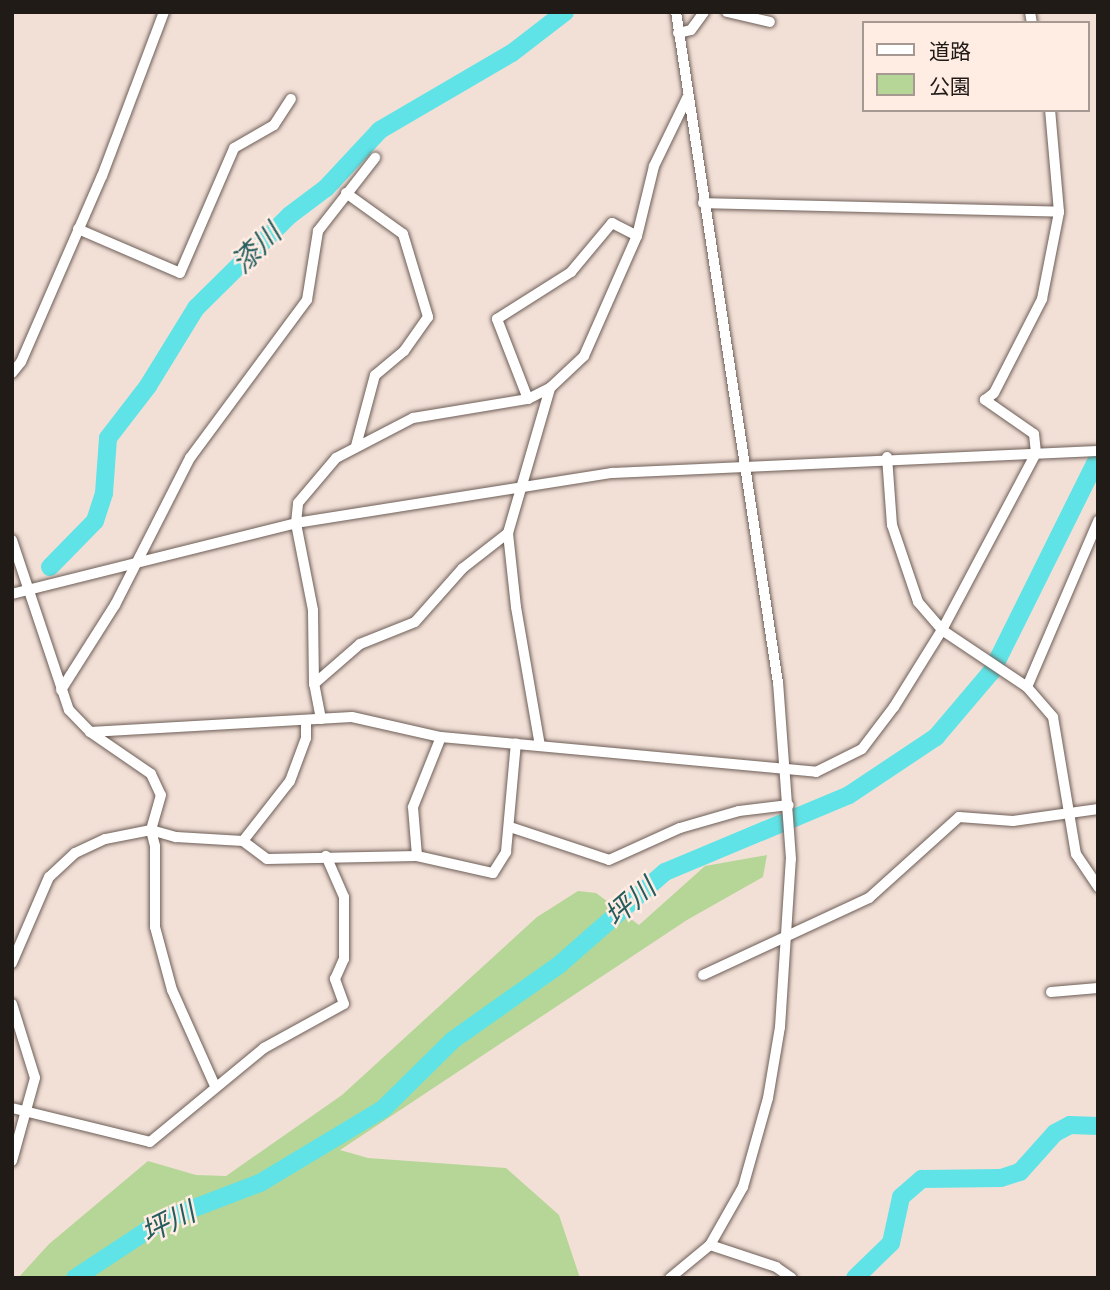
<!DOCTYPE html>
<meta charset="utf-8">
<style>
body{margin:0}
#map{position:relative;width:1110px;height:1290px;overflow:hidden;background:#f2e0d7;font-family:Cabin,"Noto Sans JP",sans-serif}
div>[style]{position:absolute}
.green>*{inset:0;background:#b6d698}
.river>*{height:18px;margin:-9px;padding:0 9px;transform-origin:9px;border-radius:9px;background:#5fe3e6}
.roads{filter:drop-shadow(0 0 2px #6d5e57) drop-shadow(0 0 2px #6d5e57)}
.minor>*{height:10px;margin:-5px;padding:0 5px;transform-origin:5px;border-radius:5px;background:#fff}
span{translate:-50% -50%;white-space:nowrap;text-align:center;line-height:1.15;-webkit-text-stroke:5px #ffede4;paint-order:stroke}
.water-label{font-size:28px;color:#255d5e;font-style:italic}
.frame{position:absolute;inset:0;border:14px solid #211b18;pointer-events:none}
.legend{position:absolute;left:862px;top:21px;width:228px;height:91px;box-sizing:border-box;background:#ffede4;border:2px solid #a69992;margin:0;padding:9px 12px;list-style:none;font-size:21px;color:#211b18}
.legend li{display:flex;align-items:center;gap:14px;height:35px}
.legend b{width:35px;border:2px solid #a69992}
</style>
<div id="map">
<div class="green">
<i style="clip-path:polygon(767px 855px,763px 877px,687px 920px,340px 1150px,368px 1158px,506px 1168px,559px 1215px,580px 1278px,18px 1278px,49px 1244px,148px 1161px,196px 1175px,226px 1176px,342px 1095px,537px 917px,578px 891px,596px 893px,639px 925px,705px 866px)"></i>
</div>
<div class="river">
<i style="left:50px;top:567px;width:64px;rotate:-45.6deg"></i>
<i style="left:95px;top:521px;width:29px;rotate:-72deg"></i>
<i style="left:104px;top:493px;width:55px;rotate:-85.8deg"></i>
<i style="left:108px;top:438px;width:66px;rotate:-52.4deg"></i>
<i style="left:148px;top:386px;width:92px;rotate:-58.4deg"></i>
<i style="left:196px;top:308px;width:132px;rotate:-44.7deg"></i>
<i style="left:290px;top:215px;width:45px;rotate:-36.9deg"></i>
<i style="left:326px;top:188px;width:79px;rotate:-47deg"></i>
<i style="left:380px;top:130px;width:153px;rotate:-30.3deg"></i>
<i style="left:512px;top:53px;width:67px;rotate:-37.7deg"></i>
<i style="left:75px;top:1278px;width:105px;rotate:-33.4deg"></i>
<i style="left:163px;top:1220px;width:104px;rotate:-20.9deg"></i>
<i style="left:260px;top:1183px;width:144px;rotate:-31deg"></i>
<i style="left:383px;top:1109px;width:98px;rotate:-44.6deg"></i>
<i style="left:453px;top:1040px;width:130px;rotate:-35.3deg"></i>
<i style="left:559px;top:965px;width:141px;rotate:-41.3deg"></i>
<i style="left:665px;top:872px;width:199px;rotate:-22.7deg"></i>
<i style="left:849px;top:795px;width:105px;rotate:-33.7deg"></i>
<i style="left:936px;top:737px;width:87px;rotate:-49.7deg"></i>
<i style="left:992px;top:671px;width:239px;rotate:-63.6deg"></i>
<i style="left:855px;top:1278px;width:50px;rotate:-44.2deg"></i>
<i style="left:891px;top:1243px;width:47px;rotate:-77.7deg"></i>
<i style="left:901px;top:1197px;width:28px;rotate:-41deg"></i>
<i style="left:922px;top:1179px;width:79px;rotate:-0.7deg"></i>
<i style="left:1001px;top:1178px;width:20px;rotate:-18deg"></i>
<i style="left:1020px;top:1172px;width:52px;rotate:-48.1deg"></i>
<i style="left:1055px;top:1133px;width:17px;rotate:-28deg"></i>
<i style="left:1070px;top:1125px;width:28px;rotate:2deg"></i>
</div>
<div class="roads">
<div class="minor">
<i style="left:727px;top:12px;width:44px;rotate:13.1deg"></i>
<i style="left:1030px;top:12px;width:11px;rotate:80deg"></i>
<i style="left:678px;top:33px;width:13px;rotate:-13deg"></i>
<i style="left:691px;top:30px;width:22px;rotate:-54deg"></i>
<i style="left:346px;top:193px;width:70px;rotate:35.7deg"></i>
<i style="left:403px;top:234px;width:87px;rotate:73.2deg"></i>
<i style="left:428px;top:317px;width:42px;rotate:125.2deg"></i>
<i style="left:404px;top:351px;width:38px;rotate:140deg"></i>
<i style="left:375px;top:375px;width:73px;rotate:105deg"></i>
<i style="left:703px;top:203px;width:356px;rotate:1.4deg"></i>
<i style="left:78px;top:229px;width:111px;rotate:23.3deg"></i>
<i style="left:180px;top:273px;width:136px;rotate:-66.6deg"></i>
<i style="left:234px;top:148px;width:46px;rotate:-29.9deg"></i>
<i style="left:274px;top:125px;width:31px;rotate:-57deg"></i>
<i style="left:12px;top:373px;width:14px;rotate:-51deg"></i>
<i style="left:21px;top:362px;width:203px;rotate:-66.5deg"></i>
<i style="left:102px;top:176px;width:175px;rotate:-69.3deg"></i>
<i style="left:528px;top:399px;width:86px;rotate:-111.2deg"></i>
<i style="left:497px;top:319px;width:88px;rotate:-32.4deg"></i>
<i style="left:571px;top:272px;width:64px;rotate:-50.1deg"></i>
<i style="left:612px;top:223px;width:28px;rotate:27deg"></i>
<i style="left:887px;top:457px;width:68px;rotate:85.8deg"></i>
<i style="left:892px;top:525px;width:81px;rotate:71.3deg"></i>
<i style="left:918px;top:602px;width:37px;rotate:49deg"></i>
<i style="left:942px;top:630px;width:102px;rotate:33.8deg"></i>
<i style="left:1027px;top:687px;width:40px;rotate:49deg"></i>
<i style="left:1053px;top:717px;width:139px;rotate:80.5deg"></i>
<i style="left:1076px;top:854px;width:40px;rotate:56deg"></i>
<i style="left:12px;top:540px;width:179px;rotate:71.5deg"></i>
<i style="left:69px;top:710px;width:30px;rotate:46deg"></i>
<i style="left:90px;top:732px;width:74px;rotate:34.5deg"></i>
<i style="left:151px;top:774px;width:23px;rotate:65deg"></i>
<i style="left:161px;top:795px;width:36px;rotate:106deg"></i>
<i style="left:151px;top:830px;width:47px;rotate:168.9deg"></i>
<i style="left:105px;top:839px;width:33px;rotate:155deg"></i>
<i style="left:75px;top:853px;width:35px;rotate:137deg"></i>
<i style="left:49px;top:877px;width:94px;rotate:113.3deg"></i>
<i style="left:12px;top:594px;width:293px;rotate:-14deg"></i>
<i style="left:296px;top:523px;width:320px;rotate:-9deg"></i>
<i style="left:612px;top:473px;width:486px;rotate:-2.6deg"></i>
<i style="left:314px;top:684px;width:61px;rotate:-41deg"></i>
<i style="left:360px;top:644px;width:59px;rotate:-21.8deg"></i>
<i style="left:415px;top:622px;width:72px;rotate:-48.4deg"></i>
<i style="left:463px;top:568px;width:57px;rotate:-37.9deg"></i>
<i style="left:1027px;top:687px;width:181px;rotate:-66.8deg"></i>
<i style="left:61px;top:690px;width:101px;rotate:-57.6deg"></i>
<i style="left:115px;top:605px;width:165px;rotate:-63deg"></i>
<i style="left:190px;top:458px;width:197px;rotate:-53.5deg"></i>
<i style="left:307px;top:300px;width:70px;rotate:-80.9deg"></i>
<i style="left:318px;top:231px;width:93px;rotate:-52deg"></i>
<i style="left:321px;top:719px;width:36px;rotate:-101deg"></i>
<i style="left:314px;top:684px;width:74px;rotate:-90.8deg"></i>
<i style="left:313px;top:610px;width:89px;rotate:-101.1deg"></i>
<i style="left:296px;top:523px;width:20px;rotate:-84deg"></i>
<i style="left:298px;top:503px;width:59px;rotate:-49.8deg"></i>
<i style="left:336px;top:458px;width:87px;rotate:-27.5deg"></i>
<i style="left:413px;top:418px;width:117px;rotate:-9.4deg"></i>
<i style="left:528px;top:399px;width:25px;rotate:-27deg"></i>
<i style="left:90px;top:732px;width:262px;rotate:-3.3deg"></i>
<i style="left:352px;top:717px;width:91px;rotate:12.7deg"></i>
<i style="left:441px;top:737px;width:377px;rotate:5.3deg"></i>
<i style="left:816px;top:772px;width:51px;rotate:-26.6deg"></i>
<i style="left:862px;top:749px;width:53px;rotate:-52.7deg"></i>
<i style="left:894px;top:707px;width:91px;rotate:-58.1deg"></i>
<i style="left:942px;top:630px;width:200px;rotate:-62deg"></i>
<i style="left:1036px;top:453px;width:19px;rotate:-96deg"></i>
<i style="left:1034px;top:434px;width:60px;rotate:-145.2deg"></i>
<i style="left:985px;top:400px;width:11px;rotate:-38deg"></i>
<i style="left:994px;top:393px;width:106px;rotate:-62.9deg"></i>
<i style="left:1042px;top:299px;width:89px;rotate:-78.9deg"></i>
<i style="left:1059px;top:212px;width:102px;rotate:-95deg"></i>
<i style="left:540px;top:746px;width:141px;rotate:-99.8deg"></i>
<i style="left:516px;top:607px;width:74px;rotate:-96.2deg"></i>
<i style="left:508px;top:533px;width:151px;rotate:-73.8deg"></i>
<i style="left:550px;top:388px;width:47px;rotate:-43.3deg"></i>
<i style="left:584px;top:356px;width:131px;rotate:-66.2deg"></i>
<i style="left:637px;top:236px;width:72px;rotate:-76.3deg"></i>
<i style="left:654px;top:166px;width:76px;rotate:-64.1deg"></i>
<i style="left:510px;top:827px;width:104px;rotate:18.4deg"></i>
<i style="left:609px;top:860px;width:78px;rotate:-24.3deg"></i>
<i style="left:680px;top:828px;width:61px;rotate:-16.1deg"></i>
<i style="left:739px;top:811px;width:50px;rotate:-6.8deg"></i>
<i style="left:243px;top:841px;width:76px;rotate:-51.9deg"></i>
<i style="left:290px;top:781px;width:46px;rotate:-69.6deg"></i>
<i style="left:306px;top:738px;width:16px;rotate:-90deg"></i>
<i style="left:417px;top:856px;width:49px;rotate:-94.7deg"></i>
<i style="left:413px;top:807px;width:75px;rotate:-68.2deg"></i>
<i style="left:703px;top:975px;width:183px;rotate:-24.9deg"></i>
<i style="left:869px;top:898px;width:121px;rotate:-42deg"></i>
<i style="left:959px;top:817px;width:54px;rotate:4.2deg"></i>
<i style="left:1013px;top:821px;width:86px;rotate:-8deg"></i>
<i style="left:1051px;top:992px;width:47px;rotate:-4.9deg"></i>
<i style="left:12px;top:1004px;width:77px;rotate:72.7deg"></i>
<i style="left:35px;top:1078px;width:86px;rotate:105.5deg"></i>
<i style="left:215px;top:1086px;width:105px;rotate:-114.1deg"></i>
<i style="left:172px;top:990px;width:65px;rotate:-105.1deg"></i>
<i style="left:155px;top:927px;width:81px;rotate:-90deg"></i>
<i style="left:155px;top:846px;width:16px;rotate:-104deg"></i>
<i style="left:151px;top:830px;width:26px;rotate:16deg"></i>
<i style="left:176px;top:837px;width:67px;rotate:3.4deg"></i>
<i style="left:243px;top:841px;width:30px;rotate:37deg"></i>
<i style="left:267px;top:859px;width:150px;rotate:-1.1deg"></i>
<i style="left:417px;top:856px;width:78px;rotate:12.6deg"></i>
<i style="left:493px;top:873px;width:25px;rotate:-58deg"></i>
<i style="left:506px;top:852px;width:109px;rotate:-84.8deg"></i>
<i style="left:12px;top:1108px;width:142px;rotate:13.8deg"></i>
<i style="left:150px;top:1142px;width:148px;rotate:-39.5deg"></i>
<i style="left:264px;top:1048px;width:91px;rotate:-28.8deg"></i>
<i style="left:344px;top:1004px;width:27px;rotate:-110deg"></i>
<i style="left:335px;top:979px;width:22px;rotate:-66deg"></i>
<i style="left:344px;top:959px;width:62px;rotate:-90deg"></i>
<i style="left:344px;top:897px;width:45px;rotate:-113.7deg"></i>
<i style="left:710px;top:1245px;width:70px;rotate:18.4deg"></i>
<i style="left:776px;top:1267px;width:19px;rotate:35deg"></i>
<i style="left:670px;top:1278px;width:52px;rotate:-39.5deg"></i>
<i style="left:710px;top:1245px;width:67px;rotate:-60.4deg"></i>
<i style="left:743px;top:1187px;width:92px;rotate:-74.3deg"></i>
<i style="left:768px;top:1098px;width:72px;rotate:-80.4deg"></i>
<i style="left:780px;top:1027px;width:168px;rotate:-86.3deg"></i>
<i style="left:791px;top:859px;width:176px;rotate:-94.2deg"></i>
<i style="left:778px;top:683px;width:679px;rotate:-98.64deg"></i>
</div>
</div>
<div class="water-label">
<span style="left:256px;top:248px;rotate:-45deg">漆川</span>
<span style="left:630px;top:902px;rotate:-41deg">坪川</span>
<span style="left:168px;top:1222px;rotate:-26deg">坪川</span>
</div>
<div class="frame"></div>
<ul class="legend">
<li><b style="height:9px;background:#fff"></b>道路</li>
<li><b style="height:19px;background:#b6d698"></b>公園</li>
</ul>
</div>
